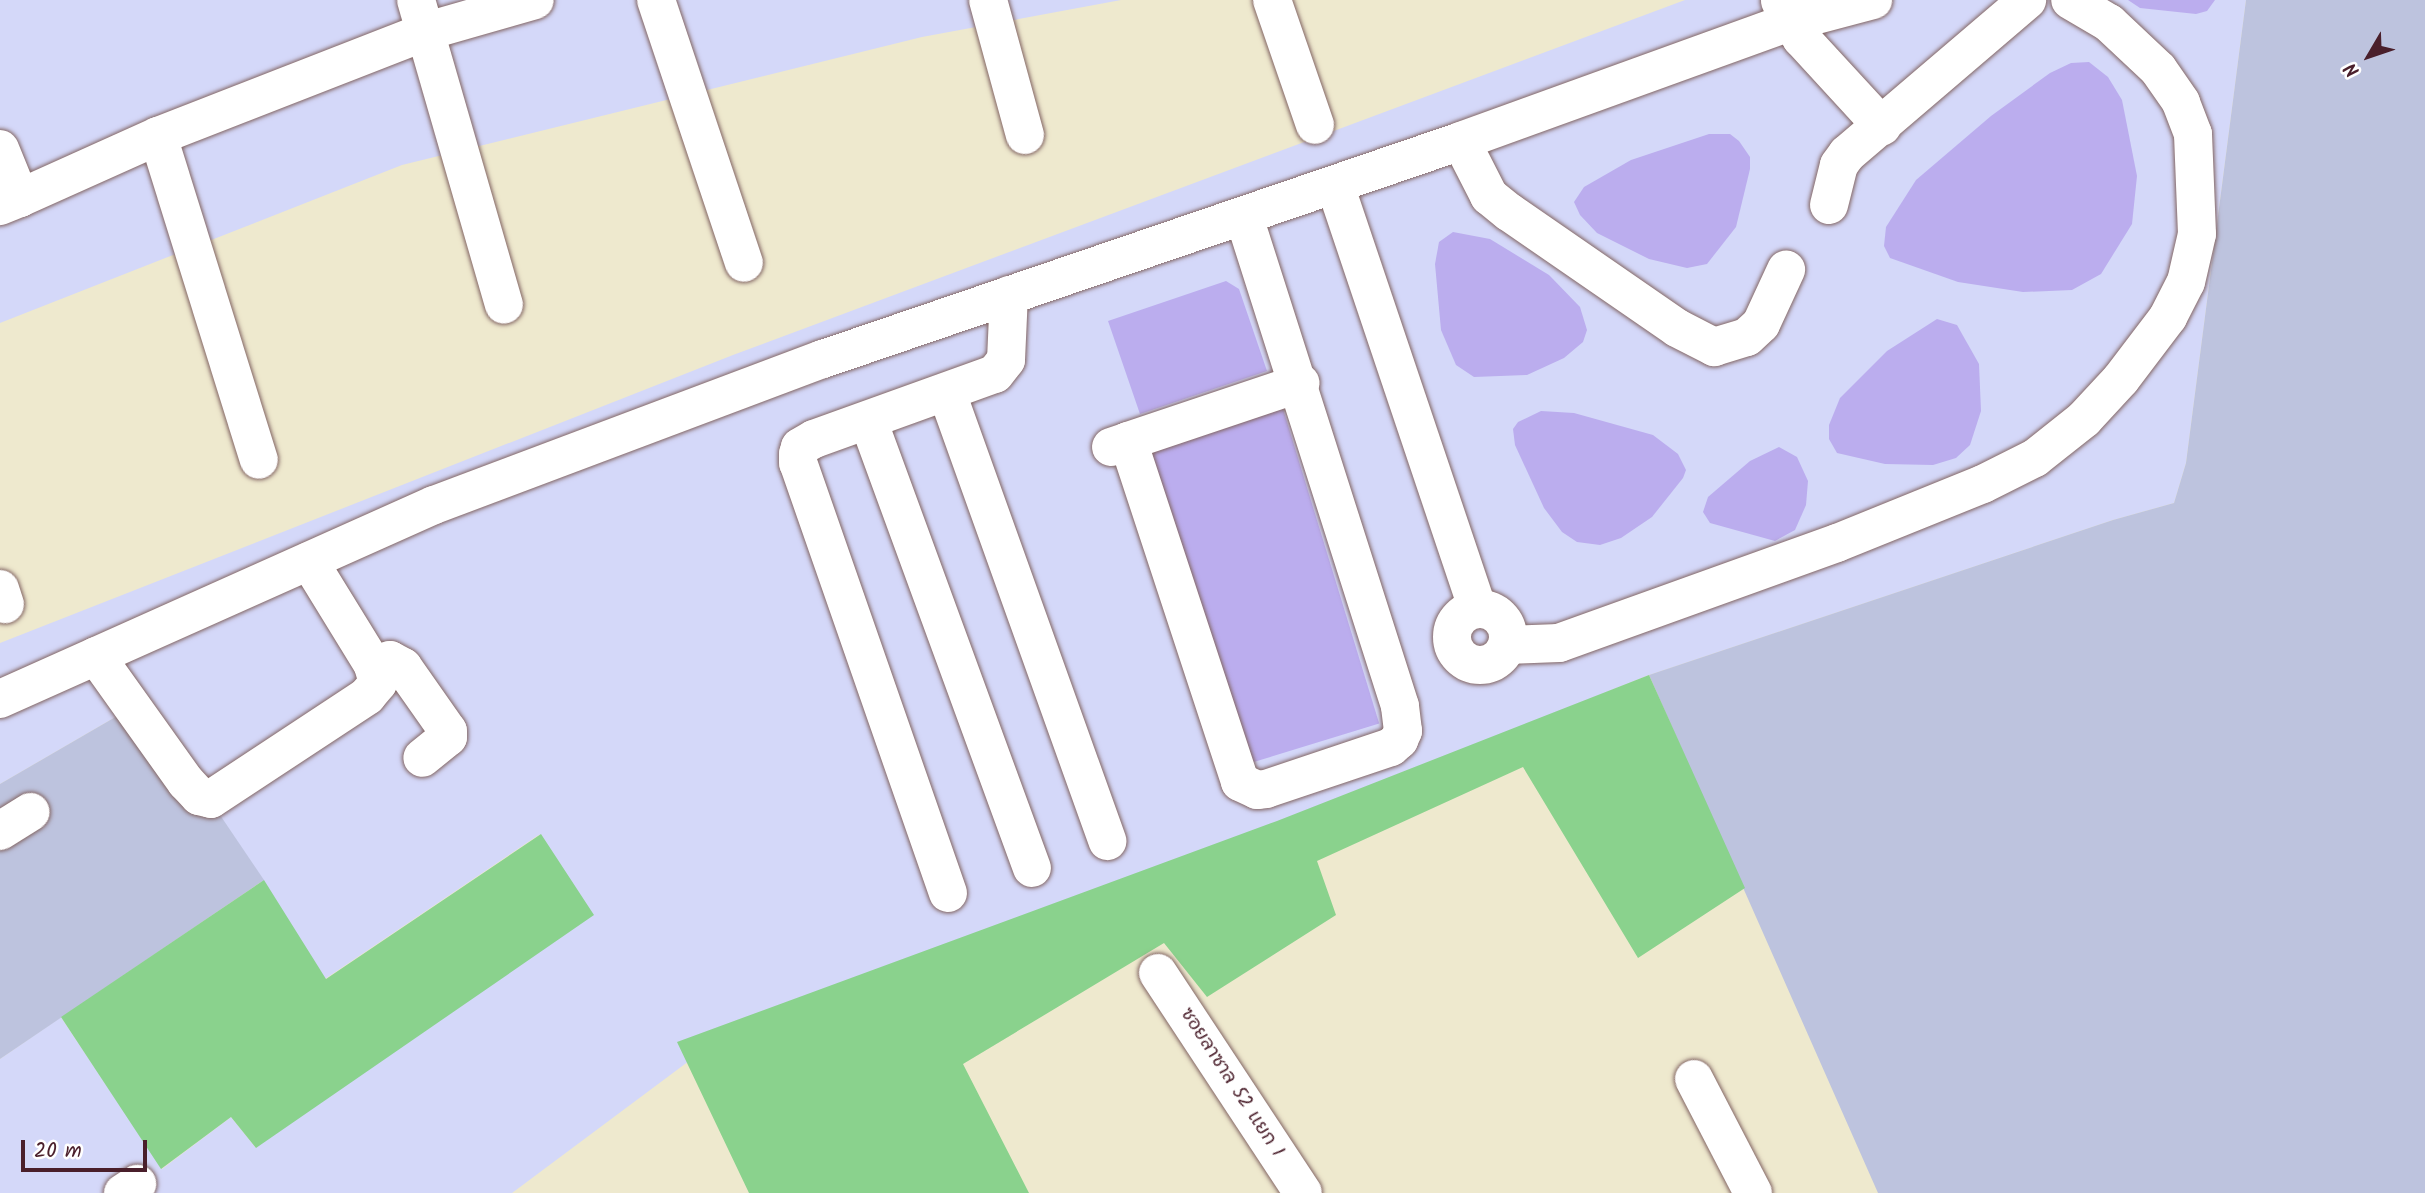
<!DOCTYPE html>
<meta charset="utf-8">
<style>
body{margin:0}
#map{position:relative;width:2425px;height:1193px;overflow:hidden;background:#eee9ce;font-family:Kalam,"Playpen Sans Thai",sans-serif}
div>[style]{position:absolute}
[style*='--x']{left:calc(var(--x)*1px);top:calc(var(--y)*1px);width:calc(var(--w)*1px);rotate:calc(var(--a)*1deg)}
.built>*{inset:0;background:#d4d8f9}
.industrial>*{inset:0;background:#bdc3de}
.green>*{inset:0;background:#8ad28d}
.building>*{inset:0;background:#bbadee;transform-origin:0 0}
.roads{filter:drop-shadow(0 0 2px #836664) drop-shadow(0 0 2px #836664)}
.minor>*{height:38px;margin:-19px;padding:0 19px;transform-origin:19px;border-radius:19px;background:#fff}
.minor>.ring{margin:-19px;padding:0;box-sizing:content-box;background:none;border:38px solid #fff;border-radius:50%}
span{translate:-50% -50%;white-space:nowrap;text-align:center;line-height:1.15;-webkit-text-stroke:5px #fff;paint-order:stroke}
.street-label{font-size:19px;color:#4a1f2b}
.north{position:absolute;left:2334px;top:21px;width:70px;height:70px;-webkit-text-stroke:5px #fff;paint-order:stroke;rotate:231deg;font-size:19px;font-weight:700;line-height:28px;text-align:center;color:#4a1f2b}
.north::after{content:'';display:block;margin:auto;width:24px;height:32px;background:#4a1f2b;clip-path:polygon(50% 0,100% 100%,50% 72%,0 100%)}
.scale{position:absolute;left:21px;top:1140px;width:126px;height:32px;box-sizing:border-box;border:4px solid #4a1f2b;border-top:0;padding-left:9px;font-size:21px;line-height:24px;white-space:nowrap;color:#4a1f2b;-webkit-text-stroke:5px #fff;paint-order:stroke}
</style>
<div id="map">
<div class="built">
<i style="clip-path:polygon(0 0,1121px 0,922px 37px,402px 165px,0 323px)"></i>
<i style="clip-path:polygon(1685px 0,2246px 0,2186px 463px,2174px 503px,2113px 520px,1649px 675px,689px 1061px,512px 1193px,0 1193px,0 1059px,61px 1017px,162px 1169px,231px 1117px,256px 1148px,540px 834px,325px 979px,143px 701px,0 784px,0 643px,733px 355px)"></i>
</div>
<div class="industrial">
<i style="clip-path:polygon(2246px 0,2425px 0,2425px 1193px,1878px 1193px,1649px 675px,2113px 520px,2174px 503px,2186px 463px)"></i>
<i style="clip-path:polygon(143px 701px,264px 880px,0 1059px,0 784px)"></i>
</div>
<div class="green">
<i style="clip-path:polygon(1649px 675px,1745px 888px,1638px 958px,1523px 767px,1317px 861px,1336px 915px,1207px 997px,1164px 943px,963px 1064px,1029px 1193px,749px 1193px,677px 1042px,1277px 821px)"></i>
<i style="clip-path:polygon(541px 834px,594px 915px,256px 1148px,231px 1117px,161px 1169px,61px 1017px,264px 880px,326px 979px)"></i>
</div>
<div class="building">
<i style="clip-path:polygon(2128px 0,2215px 0,2207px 11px,2196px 14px,2140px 8px)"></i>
<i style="clip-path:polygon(2089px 62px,2108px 77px,2122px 100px,2137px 176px,2132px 224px,2101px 274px,2072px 290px,2023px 292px,1958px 282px,1890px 258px,1884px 246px,1886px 227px,1916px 180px,1991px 116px,2050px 73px,2071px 63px)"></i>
<i style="clip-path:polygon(1709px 134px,1730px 134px,1739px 141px,1750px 157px,1750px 169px,1736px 227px,1707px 264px,1687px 268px,1649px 259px,1597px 233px,1580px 215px,1574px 202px,1584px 187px,1631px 160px)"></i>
<i style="clip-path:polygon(1453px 232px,1490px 239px,1549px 275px,1580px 307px,1587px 330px,1583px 342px,1564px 358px,1527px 375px,1474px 377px,1456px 365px,1441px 330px,1435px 264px,1439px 242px)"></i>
<i style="clip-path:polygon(1226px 281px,1239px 289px,1267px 371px,1140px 414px,1108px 321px)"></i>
<i style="clip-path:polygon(1937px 319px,1957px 325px,1979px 364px,1981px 411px,1970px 445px,1956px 458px,1933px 465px,1885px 464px,1837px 453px,1829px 439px,1829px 425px,1840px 398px,1887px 351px)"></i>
<i style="left:1283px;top:409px;width:329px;height:139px;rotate:73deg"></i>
<i style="clip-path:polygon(1541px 411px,1574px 413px,1653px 435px,1678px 454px,1686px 470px,1683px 478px,1652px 517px,1621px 538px,1600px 545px,1577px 542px,1562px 532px,1544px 508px,1515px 445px,1513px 429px,1518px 422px)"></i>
<i style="clip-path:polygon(1779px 447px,1797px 457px,1808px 481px,1806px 505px,1795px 530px,1775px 541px,1710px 523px,1703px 512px,1708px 497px,1750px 461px)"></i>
</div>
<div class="roads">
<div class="minor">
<i style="--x:416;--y:0;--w:317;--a:73.9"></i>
<i style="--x:656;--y:0;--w:277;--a:71.5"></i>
<i style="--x:988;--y:0;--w:140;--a:74.7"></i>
<i style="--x:1272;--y:0;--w:132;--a:71"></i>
<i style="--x:1780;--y:1;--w:43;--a:60.4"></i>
<i style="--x:1801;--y:38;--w:120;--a:47.4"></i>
<i style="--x:158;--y:136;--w:289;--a:-21.3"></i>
<i style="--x:427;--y:31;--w:112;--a:-16"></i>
<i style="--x:1461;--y:141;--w:62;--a:63"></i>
<i style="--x:1489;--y:196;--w:26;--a:39"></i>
<i style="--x:1509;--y:212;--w:204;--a:34.6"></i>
<i style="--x:1677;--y:328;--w:42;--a:27.2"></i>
<i style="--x:1714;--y:347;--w:34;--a:-17"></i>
<i style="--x:1747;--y:337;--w:19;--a:-43"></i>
<i style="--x:1761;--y:324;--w:60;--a:-65.2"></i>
<i style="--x:0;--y:149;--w:53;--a:67.8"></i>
<i style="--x:20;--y:198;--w:22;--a:158"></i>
<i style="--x:1335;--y:185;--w:447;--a:71.4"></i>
<i style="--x:20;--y:198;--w:151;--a:-24.2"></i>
<i style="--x:158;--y:136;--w:339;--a:72.7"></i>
<i style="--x:1829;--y:205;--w:41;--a:-76"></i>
<i style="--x:1839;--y:165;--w:14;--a:-54"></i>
<i style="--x:1847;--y:154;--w:237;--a:-40.5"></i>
<i style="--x:947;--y:393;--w:476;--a:70.3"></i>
<i style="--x:868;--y:420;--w:477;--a:69.9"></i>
<i style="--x:1128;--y:441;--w:182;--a:-18.6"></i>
<i style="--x:1111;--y:447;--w:18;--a:-19"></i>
<i style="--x:1128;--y:441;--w:359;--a:71.8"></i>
<i style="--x:1240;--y:782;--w:19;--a:25"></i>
<i style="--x:1257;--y:790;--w:9;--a:-6"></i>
<i style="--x:1266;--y:789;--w:132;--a:-18.6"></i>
<i style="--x:1391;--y:747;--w:11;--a:-41"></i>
<i style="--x:1399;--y:740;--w:10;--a:-66"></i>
<i style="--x:1403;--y:731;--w:25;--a:-97"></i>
<i style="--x:1400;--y:706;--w:513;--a:-107.69"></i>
<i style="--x:0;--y:589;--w:16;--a:72"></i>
<i class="ring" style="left:1452px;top:609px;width:18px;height:18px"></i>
<i style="--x:1507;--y:645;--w:52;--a:-2.2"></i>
<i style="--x:1559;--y:643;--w:295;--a:-19.8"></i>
<i style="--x:1837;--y:543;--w:157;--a:-22"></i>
<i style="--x:1983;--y:484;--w:58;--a:-26.6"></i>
<i style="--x:2035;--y:458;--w:63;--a:-38.5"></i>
<i style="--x:2084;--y:419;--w:54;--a:-47.2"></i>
<i style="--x:2121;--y:379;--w:78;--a:-52.8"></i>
<i style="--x:2168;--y:317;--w:39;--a:-63"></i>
<i style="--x:2186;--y:282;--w:49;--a:-77.1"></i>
<i style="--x:2197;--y:234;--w:100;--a:-92.3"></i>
<i style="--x:2193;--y:134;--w:34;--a:-111"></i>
<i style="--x:2181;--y:102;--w:40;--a:-124.9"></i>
<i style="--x:2158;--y:69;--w:67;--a:-136.8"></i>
<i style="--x:2109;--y:23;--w:45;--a:-149.5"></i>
<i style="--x:96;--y:656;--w:155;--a:54.5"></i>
<i style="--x:186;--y:782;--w:19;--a:47"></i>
<i style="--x:199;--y:796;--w:12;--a:14"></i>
<i style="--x:211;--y:799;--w:187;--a:-33.4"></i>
<i style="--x:367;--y:696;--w:17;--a:-50"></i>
<i style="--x:378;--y:683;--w:19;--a:-106"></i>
<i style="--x:373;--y:665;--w:122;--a:-121.6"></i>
<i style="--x:373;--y:665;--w:18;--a:-16"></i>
<i style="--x:390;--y:660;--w:15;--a:28"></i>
<i style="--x:403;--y:667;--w:78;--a:54.9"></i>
<i style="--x:448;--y:731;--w:6;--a:90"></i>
<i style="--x:448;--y:737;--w:33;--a:141"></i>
<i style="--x:0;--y:699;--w:475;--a:-24.1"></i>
<i style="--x:434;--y:505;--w:415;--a:-20.6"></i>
<i style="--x:823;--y:359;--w:674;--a:-18.86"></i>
<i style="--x:1461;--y:141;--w:350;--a:-19.9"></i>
<i style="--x:1790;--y:22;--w:86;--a:-14.8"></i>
<i style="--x:0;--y:831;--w:36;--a:-32"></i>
<i style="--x:948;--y:893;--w:455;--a:-109.2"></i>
<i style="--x:798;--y:463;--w:9;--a:-90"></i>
<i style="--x:798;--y:454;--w:7;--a:-74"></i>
<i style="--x:800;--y:447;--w:16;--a:-30"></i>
<i style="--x:814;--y:439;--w:192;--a:-19.8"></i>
<i style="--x:995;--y:374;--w:18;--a:-52"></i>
<i style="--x:1006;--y:360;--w:65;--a:-87.4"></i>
<i style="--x:1158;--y:973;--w:263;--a:56.6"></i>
<i style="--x:1694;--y:1079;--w:128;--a:62.6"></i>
<i style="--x:123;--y:1193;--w:17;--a:-33"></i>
</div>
</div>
<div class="street-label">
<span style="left:1231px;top:1083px;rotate:57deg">ซอยลาซาล 52 แยก 1</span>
</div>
<div class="north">N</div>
<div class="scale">20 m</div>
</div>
